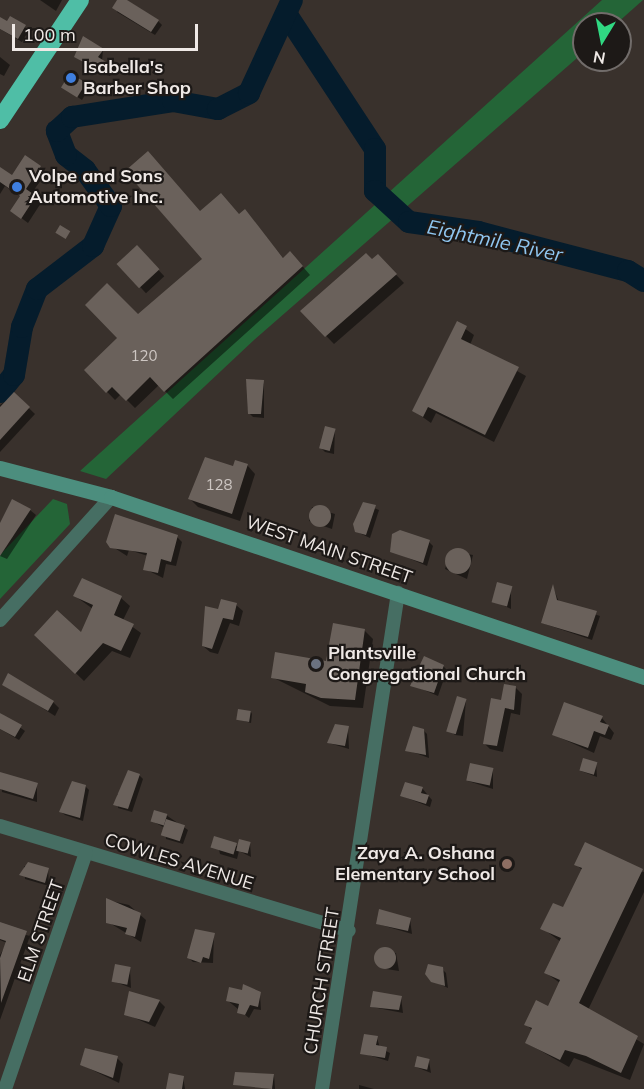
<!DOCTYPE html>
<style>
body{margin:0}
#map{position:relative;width:644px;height:1089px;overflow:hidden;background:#39312c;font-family:Mulish,sans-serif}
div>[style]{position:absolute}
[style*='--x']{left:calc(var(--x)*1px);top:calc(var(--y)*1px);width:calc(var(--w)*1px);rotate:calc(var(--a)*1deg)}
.green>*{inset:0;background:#246537}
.shadow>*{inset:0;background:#0007;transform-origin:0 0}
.river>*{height:22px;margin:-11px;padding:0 11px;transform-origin:11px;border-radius:11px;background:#051c2c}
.building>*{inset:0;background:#6a615b;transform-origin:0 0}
.round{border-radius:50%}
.street>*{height:14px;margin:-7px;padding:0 7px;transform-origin:7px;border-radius:7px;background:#466e63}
.secondary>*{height:15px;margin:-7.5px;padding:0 7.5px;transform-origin:7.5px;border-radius:7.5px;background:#4c8e7e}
.highway>*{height:18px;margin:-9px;padding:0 9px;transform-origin:9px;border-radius:9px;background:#4fbea6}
.dots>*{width:16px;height:16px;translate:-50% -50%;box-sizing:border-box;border:3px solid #1d1917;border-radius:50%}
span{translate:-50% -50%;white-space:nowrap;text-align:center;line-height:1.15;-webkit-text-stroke:4.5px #1d1917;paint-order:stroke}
.number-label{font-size:15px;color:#cec7c3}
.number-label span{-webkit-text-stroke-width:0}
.poi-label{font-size:18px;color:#efe9e6;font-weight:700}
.left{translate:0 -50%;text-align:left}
.right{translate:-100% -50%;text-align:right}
.street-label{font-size:18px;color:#efe9e6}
.water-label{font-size:20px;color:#8fc6f0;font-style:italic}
.north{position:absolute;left:572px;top:12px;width:60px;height:60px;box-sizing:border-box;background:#1d1917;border:2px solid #716c6a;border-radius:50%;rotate:190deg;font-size:16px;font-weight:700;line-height:24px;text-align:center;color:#efe9e6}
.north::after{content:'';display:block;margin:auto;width:21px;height:27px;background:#30d882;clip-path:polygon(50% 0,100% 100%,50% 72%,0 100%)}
.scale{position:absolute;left:12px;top:24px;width:186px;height:27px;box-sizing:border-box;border:3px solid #efe9e6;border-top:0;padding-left:8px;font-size:18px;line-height:21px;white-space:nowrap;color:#efe9e6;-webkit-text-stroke:4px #1d1917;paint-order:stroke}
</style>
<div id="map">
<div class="green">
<i style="clip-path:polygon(602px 0,643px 0,616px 24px,584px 24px,584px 52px,254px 340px,106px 479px,80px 471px)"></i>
<i style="clip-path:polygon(53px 499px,67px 504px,70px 524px,0 599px,0 555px)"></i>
</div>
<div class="shadow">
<i style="clip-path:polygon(40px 0,62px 0,56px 11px)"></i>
<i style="clip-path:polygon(119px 0,158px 21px,162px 25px,155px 35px,117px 12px)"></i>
<i style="clip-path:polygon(11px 18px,29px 30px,22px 42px,0 29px,0 19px,8px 23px)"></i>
<i style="clip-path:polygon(103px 50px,102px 61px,114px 70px,110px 76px,76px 57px)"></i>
<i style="clip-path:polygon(0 57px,10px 65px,4px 76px,0 74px)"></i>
<i style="clip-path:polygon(70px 75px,89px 88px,82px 100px,67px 90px)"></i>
<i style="clip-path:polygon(25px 157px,46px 173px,31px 194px,41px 203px,28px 223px,12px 211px,21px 197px,5px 186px,0 194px,0 169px,13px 177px)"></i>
<i style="clip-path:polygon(245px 211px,284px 259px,298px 261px,310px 275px,173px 399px,159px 385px,135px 408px,121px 394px,115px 400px,86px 370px,204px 259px,201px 212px,239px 216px)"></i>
<i style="left:137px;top:247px;width:40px;height:25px;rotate:47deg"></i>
<i style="clip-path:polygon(378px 256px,404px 283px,334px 344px,302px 311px)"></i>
<i style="clip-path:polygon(457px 323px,474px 335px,470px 345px,526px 376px,494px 442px,436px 413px,431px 423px,414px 411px)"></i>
<i style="clip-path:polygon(264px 382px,264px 418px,253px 417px,249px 413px)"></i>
<i style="clip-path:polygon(14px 394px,35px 414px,0 452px,0 405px)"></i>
<i style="clip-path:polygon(335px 430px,334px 454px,325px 452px,321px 448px)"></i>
<i style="clip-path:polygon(247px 465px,255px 474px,240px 521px,198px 507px,190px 499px,234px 468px)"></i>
<i style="clip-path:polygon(364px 504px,379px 510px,370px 538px,357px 532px)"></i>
<i style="clip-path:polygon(312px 507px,335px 514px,332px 529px,309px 521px)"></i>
<i style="clip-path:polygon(30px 510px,36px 515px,7px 559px,0 556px,0 527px)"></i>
<i style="clip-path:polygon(177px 537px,182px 542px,176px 566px,166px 564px,163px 578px,145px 569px,148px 556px,129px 550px,127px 556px,113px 547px)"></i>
<i style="clip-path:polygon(429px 542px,433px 546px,427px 566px,392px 551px)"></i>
<i style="clip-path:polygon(451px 551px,473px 555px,467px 579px,445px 569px)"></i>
<i style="clip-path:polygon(82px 580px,121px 598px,130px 606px,123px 620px,141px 633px,130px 658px,112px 651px,84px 681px,36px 635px,81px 635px,93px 609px,75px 596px)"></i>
<i style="clip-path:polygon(511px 587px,511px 609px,494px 601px)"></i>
<i style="clip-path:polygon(553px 587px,559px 602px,600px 616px,592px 640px,542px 623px)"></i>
<i style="clip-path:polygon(236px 605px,243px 611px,239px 626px,230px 623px,218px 654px,210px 652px,203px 646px,219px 611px)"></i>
<i style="clip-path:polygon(364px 630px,373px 639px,363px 708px,330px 706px,272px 677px,327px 663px)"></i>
<i style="clip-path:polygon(443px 666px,447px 670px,438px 696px,412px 685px)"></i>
<i style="clip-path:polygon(4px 684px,53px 702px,59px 708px,55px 716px)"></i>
<i style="clip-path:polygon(516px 688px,522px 694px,520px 715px,511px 713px,503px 752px,490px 749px,484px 743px,502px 702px)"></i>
<i style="clip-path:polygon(466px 700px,463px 736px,455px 735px,452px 732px)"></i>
<i style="clip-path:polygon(0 713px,25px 731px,19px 740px,0 729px)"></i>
<i style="clip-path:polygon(252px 714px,251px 723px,237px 719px,251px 712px)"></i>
<i style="clip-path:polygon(602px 718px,614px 733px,611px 740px,600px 736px,594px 753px,554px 735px)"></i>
<i style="clip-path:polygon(348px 728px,349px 749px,329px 743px)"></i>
<i style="clip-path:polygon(423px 730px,427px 734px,429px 758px,407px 750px)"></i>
<i style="clip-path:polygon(596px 763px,597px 777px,581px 771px)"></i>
<i style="clip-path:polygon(493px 769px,493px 789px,468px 781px)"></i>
<i style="clip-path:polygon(0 774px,37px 784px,37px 802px,2px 792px)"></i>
<i style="clip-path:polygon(139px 775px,143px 779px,132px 812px,118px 808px,117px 794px,123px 795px)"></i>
<i style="clip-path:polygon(85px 786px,89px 790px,83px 821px,65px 815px,61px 812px)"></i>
<i style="clip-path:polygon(422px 788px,432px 800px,430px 807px,402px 796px)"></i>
<i style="clip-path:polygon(166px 815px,188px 830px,183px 844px,166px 839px,165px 828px,152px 821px)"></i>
<i style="clip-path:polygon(216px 838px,239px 847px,250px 843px,251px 857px,239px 851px,237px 859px,220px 854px)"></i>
<i style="clip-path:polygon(576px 864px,644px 872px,644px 892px,588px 1010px,644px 1044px,630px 1080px,574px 1058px,569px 1067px,527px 1043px,533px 1031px,526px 1024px,548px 1008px,560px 983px,546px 973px,561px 942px,542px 928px,564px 909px,582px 870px)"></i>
<i style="clip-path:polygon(24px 866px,48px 869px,49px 886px,25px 879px)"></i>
<i style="clip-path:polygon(107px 900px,129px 905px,146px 920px,141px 942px,108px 922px)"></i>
<i style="clip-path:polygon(410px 919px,412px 934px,378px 924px)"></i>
<i style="clip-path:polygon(0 928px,30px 936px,0 1020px,0 955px,7px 943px,0 940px)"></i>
<i style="clip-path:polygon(214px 934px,213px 963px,193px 962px,189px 958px)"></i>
<i style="clip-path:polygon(377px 950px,396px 953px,399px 971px,380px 968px)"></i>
<i style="clip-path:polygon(130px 969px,131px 988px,113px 981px)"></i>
<i style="clip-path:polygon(442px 969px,446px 973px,448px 988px,433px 981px)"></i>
<i style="clip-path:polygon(260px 994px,261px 1010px,254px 1009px,249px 1018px,227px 1000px)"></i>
<i style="clip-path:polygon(401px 997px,403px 1013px,372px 1007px)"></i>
<i style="clip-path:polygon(159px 1001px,165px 1007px,155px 1027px,126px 1014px)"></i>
<i style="clip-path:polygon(377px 1038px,380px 1048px,390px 1053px,388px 1061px,362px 1053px)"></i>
<i style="clip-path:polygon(117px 1058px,123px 1064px,119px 1083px,82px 1065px)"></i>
<i style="clip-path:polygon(429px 1061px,431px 1073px,416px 1067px)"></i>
<i style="clip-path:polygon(274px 1075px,275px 1089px,235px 1085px)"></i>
<i style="clip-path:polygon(183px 1077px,185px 1089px,167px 1089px)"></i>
<i style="clip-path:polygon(359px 1085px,374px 1089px,359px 1089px)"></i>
</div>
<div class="river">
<i style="--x:287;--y:15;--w:160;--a:56.7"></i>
<i style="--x:375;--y:149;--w:42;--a:90"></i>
<i style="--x:375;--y:191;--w:46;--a:42.4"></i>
<i style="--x:409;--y:222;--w:70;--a:8.2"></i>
<i style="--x:478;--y:232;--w:155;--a:14.6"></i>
<i style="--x:628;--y:271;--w:19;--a:32"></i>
<i style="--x:0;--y:392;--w:22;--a:-51"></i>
<i style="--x:14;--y:375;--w:49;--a:-80.5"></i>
<i style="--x:22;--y:327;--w:41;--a:-68.5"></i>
<i style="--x:37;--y:289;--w:71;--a:-37.5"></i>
<i style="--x:93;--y:246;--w:44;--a:-65.8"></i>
<i style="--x:111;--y:206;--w:44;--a:-125.8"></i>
<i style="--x:85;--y:170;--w:24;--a:-142"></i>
<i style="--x:66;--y:155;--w:26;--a:-111"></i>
<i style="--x:57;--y:131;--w:21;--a:-43"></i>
<i style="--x:72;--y:117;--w:102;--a:-9"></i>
<i style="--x:173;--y:101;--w:46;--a:10.1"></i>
<i style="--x:218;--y:109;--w:35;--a:-27"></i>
<i style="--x:249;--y:93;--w:102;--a:-65.2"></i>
</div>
<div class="building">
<i style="clip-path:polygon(117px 0,127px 0,159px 20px,151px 32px,112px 8px)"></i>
<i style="clip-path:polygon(10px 16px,26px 25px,18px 39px,0 29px,0 17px,7px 21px)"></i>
<i style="clip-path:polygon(83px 36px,104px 49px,98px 57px,111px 65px,106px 74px,74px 57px)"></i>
<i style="left:70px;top:73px;width:19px;height:17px;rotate:32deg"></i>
<i style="clip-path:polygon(148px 151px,200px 211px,221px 193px,239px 214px,245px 209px,283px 258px,290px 251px,303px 266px,164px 392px,150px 377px,126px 401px,112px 387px,106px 393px,84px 370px,117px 338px,85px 305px,107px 283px,138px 314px,202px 259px,125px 171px)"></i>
<i style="clip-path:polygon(25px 155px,41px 166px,26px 189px,36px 196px,21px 219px,10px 211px,20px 196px,0 182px,0 167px,12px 175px)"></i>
<i style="left:60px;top:225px;width:12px;height:9px;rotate:31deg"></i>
<i style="left:137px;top:245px;width:33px;height:28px;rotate:47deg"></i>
<i style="clip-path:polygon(366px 253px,372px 259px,378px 254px,397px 274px,325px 337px,300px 311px)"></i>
<i style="clip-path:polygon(457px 321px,467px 326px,461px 339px,519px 367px,485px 435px,428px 407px,423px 417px,412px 411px)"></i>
<i style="clip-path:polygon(246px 379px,264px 380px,261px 414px,248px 414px)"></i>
<i style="clip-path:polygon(14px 392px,30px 407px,0 440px,0 407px)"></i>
<i style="left:325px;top:426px;width:11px;height:23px;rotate:15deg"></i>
<i style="clip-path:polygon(205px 457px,233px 466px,235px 460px,248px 464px,232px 514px,188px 499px)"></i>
<i style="clip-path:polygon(12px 499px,31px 509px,0 556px,0 523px)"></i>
<i style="clip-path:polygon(363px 502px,376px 505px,366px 535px,355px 532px,353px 524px)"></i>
<i class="round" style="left:309px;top:505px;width:22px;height:22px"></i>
<i style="clip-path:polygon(115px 514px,178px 535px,171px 562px,161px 559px,158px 573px,143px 570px,147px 553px,110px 548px,106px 542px)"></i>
<i style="clip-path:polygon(400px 530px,430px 540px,423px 563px,390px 552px,392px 534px)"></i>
<i class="round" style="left:445px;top:548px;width:26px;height:26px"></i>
<i style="clip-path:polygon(82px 578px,122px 596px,114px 615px,134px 624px,121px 651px,103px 643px,75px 674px,34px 635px,57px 610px,81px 632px,93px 605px,73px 596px)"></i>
<i style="left:497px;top:582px;width:16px;height:21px;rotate:15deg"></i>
<i style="clip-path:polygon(553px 584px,557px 600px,597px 611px,588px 637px,541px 623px)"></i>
<i style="clip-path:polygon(221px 599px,237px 603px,233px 620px,223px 618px,212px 649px,202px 646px,205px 606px,218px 609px)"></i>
<i style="clip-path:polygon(333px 623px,365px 629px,355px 700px,321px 698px,305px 692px,306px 684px,271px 678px,275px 652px,326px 661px)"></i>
<i style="clip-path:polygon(424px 656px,444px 665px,434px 693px,410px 686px)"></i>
<i style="clip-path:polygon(8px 673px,54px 701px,48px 711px,2px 685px)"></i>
<i style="clip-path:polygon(504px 684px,516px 686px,514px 710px,505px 708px,497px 746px,483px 744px,491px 698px,501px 700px)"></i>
<i style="left:457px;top:696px;width:10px;height:37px;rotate:17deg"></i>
<i style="clip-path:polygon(564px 702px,603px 716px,600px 722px,609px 725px,605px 735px,594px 731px,588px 748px,552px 735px)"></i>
<i style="left:238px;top:709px;width:13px;height:11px;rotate:9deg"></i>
<i style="clip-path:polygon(0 713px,22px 725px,15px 737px,0 729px)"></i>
<i style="clip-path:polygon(335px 724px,349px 726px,345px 746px,327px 743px)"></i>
<i style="clip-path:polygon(413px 726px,424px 729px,426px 755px,405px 751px)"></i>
<i style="left:583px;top:758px;width:15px;height:13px;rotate:16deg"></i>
<i style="left:470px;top:763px;width:24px;height:18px;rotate:12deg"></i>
<i style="clip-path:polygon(128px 770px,140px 774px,128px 809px,113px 805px)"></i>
<i style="clip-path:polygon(0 772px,38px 783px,33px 799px,0 789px)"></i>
<i style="clip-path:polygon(72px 781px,86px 785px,80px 818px,59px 812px)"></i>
<i style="clip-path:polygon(405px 782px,423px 787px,421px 793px,429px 795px,426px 804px,400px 796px)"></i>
<i style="left:154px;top:810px;width:14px;height:12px;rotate:17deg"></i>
<i style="left:166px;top:819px;width:20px;height:17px;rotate:18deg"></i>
<i style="left:214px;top:836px;width:24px;height:12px;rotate:17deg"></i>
<i style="left:239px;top:839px;width:12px;height:12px;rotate:14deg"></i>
<i style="clip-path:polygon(585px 842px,643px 869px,579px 1003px,638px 1036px,621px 1073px,586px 1056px,565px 1050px,560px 1060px,525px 1043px,532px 1028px,524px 1025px,536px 1000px,548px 1006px,560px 980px,544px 973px,561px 938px,540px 929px,553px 903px,563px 907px,582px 868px,574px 865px)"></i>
<i style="clip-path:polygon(28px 862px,49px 868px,45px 883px,19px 875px)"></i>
<i style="clip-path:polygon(106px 898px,141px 913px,135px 937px,125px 934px,127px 928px,106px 923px)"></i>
<i style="clip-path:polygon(379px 909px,411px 918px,408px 931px,376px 924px)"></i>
<i style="clip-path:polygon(0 922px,27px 931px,1px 1003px,0 958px,6px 941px,0 939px)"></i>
<i style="clip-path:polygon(195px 929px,215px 933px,209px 959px,203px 957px,201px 963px,187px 958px)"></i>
<i class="round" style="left:374px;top:947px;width:22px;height:22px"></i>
<i style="left:115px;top:964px;width:16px;height:18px;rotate:11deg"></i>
<i style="clip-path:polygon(428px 964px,443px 967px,445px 986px,431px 982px,425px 974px)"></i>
<i style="clip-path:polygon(243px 984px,261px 992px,258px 1007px,250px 1005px,245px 1015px,237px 1013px,239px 1004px,226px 1001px,229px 987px,242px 990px)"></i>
<i style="clip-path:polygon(129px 991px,160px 1000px,149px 1022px,124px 1015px)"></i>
<i style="clip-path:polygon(373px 991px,402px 996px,399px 1010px,370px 1007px)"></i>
<i style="clip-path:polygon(364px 1034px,378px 1036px,376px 1045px,387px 1047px,385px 1058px,360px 1054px)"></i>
<i style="clip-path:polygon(85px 1048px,118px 1056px,113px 1078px,80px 1065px)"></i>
<i style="left:417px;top:1056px;width:13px;height:11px;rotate:13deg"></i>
<i style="clip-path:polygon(235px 1072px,274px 1074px,272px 1089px,233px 1085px)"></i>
<i style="clip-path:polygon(169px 1073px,184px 1076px,182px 1089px,166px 1089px)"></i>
</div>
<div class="street">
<i style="--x:0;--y:620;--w:166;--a:-47.9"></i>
<i style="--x:0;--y:826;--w:364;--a:16.7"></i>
<i style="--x:5;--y:1089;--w:250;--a:-71.1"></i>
<i style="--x:322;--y:1089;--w:502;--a:-81.29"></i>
</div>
<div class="secondary">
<i style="--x:0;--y:468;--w:115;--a:14.6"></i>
<i style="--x:111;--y:497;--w:563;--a:18.66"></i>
</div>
<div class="highway">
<i style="--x:0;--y:120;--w:144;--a:-56.3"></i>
</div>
<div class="dots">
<i style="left:71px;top:78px;background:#3f7fe0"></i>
<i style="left:17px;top:187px;background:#3f7fe0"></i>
<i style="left:316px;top:664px;background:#6b7280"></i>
<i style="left:507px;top:864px;background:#8d6e63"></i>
</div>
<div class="number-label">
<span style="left:144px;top:356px">120</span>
<span style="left:219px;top:485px">128</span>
</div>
<div class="poi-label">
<span class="left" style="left:83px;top:78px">Isabella's<br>Barber Shop</span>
<span class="left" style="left:29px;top:187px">Volpe and Sons<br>Automotive Inc.</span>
<span class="left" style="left:328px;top:664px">Plantsville<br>Congregational Church</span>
<span class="right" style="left:495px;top:864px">Zaya A. Oshana<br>Elementary School</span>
</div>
<div class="street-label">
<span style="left:329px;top:550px;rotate:19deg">WEST MAIN STREET</span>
<span style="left:179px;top:862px;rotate:17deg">COWLES AVENUE</span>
<span style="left:41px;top:931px;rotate:-71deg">ELM STREET</span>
<span style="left:322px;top:981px;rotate:-81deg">CHURCH STREET</span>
</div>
<div class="water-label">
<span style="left:495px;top:240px;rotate:12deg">Eightmile River</span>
</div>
<div class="north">N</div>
<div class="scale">100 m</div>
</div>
